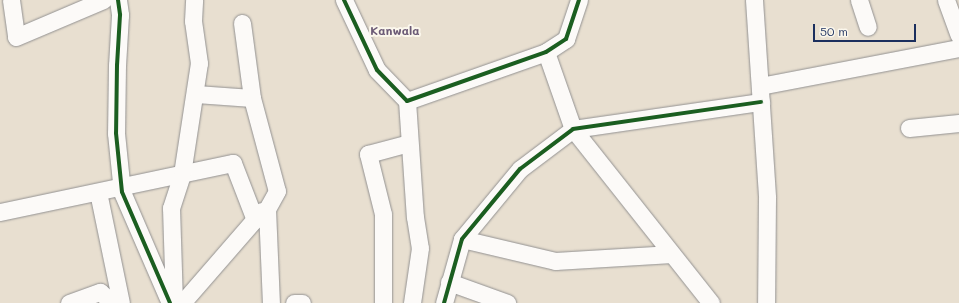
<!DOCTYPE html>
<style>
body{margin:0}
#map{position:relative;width:959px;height:303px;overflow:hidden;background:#e8dfd0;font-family:Mali,sans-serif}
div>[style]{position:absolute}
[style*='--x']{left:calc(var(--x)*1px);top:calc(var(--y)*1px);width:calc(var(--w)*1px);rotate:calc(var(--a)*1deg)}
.roads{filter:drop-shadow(0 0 1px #929191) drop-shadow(0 0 1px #929191)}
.minor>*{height:17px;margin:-8.5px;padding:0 8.5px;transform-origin:8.5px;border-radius:8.5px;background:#fcfaf8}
.cycleway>*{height:4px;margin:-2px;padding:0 2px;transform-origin:2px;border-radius:2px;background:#1b5e20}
span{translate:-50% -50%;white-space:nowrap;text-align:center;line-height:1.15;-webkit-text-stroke:4px #fbf7ec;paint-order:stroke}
.quarter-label{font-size:12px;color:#6a5975;font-weight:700}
.scale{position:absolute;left:813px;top:24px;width:103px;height:18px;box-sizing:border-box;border:2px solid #1b2f5e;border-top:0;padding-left:5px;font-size:12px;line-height:14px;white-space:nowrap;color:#1b2f5e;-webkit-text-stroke:3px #fbf7ec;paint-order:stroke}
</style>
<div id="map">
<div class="roads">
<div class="minor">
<i style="--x:11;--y:0;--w:37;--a:82"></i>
<i style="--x:16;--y:37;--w:95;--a:-23"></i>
<i style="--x:118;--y:0;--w:15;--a:82"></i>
<i style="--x:120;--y:15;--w:50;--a:93.4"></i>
<i style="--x:117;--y:65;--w:68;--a:90.8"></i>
<i style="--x:116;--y:133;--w:59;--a:84.2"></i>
<i style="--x:122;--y:192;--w:121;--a:66.6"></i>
<i style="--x:344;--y:0;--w:77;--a:64.8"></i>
<i style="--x:377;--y:70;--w:43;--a:45.9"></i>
<i style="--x:407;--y:101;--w:147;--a:-19.4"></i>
<i style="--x:546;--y:52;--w:24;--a:-33"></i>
<i style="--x:566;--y:39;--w:41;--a:-71.6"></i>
<i style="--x:754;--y:0;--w:198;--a:86.2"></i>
<i style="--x:767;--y:198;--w:105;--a:90.5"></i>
<i style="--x:859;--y:0;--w:28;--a:72"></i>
<i style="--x:946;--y:0;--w:37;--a:70"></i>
<i style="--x:242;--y:23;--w:76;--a:82.4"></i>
<i style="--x:546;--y:52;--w:82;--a:70.7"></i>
<i style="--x:573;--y:129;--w:222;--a:51.6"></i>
<i style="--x:760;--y:86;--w:203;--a:-10.8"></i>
<i style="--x:196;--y:94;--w:56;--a:4.1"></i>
<i style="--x:252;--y:98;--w:96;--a:75"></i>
<i style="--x:277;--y:191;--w:21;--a:119"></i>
<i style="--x:267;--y:209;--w:94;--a:87.6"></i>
<i style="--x:407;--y:101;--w:116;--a:86.1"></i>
<i style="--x:415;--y:217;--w:31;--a:81"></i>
<i style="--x:420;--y:248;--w:56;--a:98.3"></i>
<i style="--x:909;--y:128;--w:50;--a:-5.7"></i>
<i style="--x:98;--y:192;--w:113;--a:78.3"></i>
<i style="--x:0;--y:212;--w:238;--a:-11.9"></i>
<i style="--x:233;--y:163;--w:61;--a:68.9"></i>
<i style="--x:462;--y:239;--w:96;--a:13.3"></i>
<i style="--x:555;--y:261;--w:117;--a:-3.4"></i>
<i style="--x:449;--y:282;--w:62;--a:19.9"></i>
<i style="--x:69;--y:303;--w:33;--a:-20"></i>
<i style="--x:100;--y:292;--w:17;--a:40"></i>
<i style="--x:174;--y:303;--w:95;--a:-91.8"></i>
<i style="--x:171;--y:208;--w:36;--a:-72"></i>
<i style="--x:182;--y:174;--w:112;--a:-81.3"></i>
<i style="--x:199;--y:63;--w:42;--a:-98.1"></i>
<i style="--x:193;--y:21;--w:21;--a:-87"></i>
<i style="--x:182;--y:303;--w:122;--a:-49"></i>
<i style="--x:294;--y:303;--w:8;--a:0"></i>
<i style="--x:383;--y:303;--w:89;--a:-90"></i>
<i style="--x:383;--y:214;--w:62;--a:-104"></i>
<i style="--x:368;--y:154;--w:42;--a:-15"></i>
<i style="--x:444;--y:303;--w:66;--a:-74.3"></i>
<i style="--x:462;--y:239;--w:91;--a:-50.4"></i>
<i style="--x:520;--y:169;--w:66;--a:-37"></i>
<i style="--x:573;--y:129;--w:190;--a:-8.2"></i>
</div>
</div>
<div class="cycleway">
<i style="--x:118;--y:0;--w:15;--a:82"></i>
<i style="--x:120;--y:15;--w:50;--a:93.4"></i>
<i style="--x:117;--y:65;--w:68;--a:90.8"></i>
<i style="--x:116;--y:133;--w:59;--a:84.2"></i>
<i style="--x:122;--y:192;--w:121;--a:66.6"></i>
<i style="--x:344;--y:0;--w:77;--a:64.8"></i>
<i style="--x:377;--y:70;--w:43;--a:45.9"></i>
<i style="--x:407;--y:101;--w:147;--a:-19.4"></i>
<i style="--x:546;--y:52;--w:24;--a:-33"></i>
<i style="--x:566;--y:39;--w:41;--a:-71.6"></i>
<i style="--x:444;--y:303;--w:66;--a:-74.3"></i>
<i style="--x:462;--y:239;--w:91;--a:-50.4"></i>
<i style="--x:520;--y:169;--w:66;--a:-37"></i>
<i style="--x:573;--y:129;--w:190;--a:-8.2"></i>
</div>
<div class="quarter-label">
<span style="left:395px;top:31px">Kanwala</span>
</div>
<div class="scale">50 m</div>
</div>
